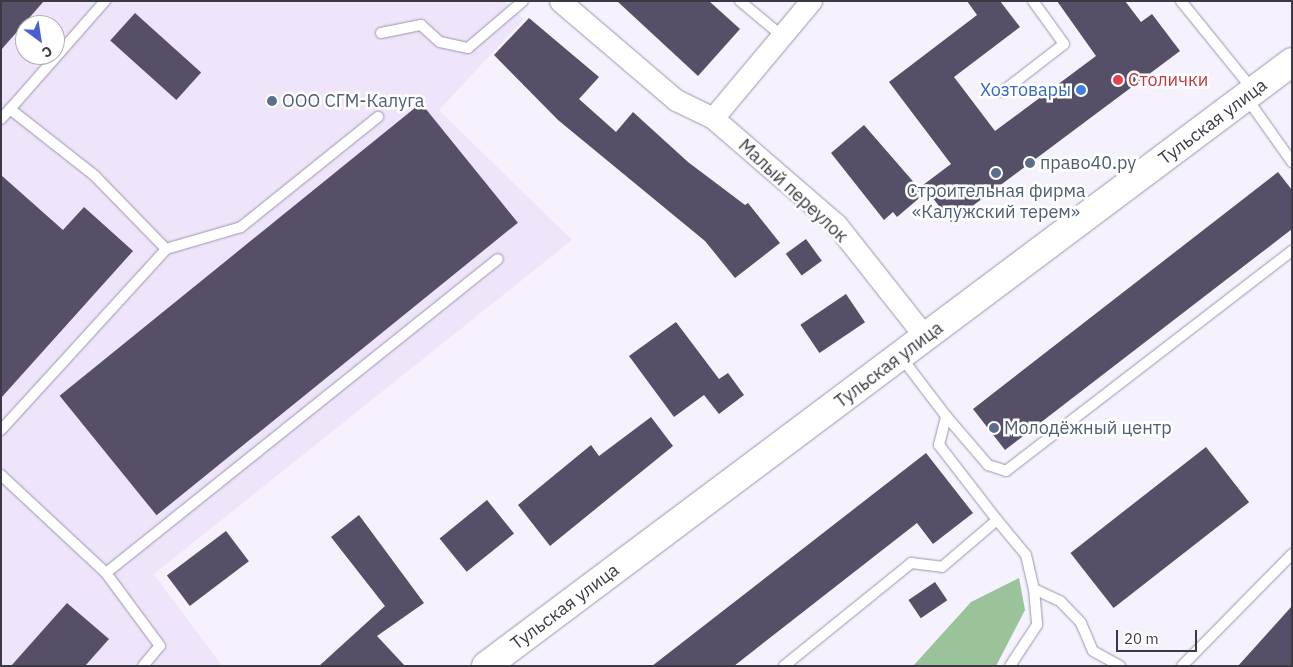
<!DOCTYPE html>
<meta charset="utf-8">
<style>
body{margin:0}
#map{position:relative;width:1293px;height:667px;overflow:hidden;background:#f5f2fd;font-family:"IBM Plex Sans",sans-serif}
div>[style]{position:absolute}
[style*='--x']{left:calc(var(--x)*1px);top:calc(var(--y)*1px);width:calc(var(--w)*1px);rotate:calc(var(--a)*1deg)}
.industrial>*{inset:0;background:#efe5fa}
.forest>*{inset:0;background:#9ac39a}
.building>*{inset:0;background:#554f67;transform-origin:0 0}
.roads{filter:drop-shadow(0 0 1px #9b94ae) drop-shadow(0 0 1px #9b94ae)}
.service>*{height:10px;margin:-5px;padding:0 5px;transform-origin:5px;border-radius:5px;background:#fff}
.minor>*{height:21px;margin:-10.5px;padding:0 10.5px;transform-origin:10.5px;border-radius:10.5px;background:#fff}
.secondary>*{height:28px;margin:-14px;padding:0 14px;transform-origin:14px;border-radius:14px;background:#fff}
.dots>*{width:14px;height:14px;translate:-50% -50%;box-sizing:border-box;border:2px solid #fff;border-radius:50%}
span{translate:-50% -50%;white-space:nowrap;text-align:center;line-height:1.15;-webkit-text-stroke:5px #fff;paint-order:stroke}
.health-label{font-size:18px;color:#be3a42}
.left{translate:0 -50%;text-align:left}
.shop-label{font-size:18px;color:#366cbe}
.right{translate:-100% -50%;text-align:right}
.service-label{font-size:18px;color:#4e5e75}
.street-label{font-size:18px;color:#3c3944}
.frame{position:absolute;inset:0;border:2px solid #3c3944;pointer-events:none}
.north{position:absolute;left:15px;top:15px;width:50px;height:50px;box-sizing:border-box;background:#fff;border:1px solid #b1b0b4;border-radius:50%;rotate:149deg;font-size:14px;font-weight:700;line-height:20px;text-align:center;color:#3c3944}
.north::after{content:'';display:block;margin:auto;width:18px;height:22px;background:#495fd3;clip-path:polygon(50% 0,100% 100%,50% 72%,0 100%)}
.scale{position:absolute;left:1116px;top:630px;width:81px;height:22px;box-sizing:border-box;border:2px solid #3c3944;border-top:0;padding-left:6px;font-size:15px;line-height:18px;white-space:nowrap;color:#3c3944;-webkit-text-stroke:4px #fff;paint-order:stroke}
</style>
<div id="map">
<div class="industrial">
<i style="clip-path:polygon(evenodd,1px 1px,504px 1px,524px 19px,439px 110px,572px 240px,154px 574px,222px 666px,1px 666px,1px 1px,25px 25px,55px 25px,55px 55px,25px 55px,25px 25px)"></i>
</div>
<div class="forest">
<i style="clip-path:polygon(1019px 578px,1025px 610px,996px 666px,913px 666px,971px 602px)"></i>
</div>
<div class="building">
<i style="clip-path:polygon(1px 1px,44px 1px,1px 50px)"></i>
<i style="clip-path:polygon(617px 1px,709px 1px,740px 29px,698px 76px)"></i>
<i style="clip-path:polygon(967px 1px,1000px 1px,1020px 27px,954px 77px,995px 131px,1096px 56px,1057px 1px,1125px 1px,1141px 22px,1152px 14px,1180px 51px,951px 222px,923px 185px,951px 164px,889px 82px,977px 15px)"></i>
<i style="left:135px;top:13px;width:89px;height:37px;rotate:42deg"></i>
<i style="clip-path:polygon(529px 18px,599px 77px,579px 99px,616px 132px,633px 112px,688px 162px,745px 205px,748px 203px,780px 243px,735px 278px,705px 241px,558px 120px,494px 55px)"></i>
<i style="left:421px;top:103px;width:154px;height:465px;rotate:51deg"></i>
<i style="clip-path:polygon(864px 125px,924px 194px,897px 217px,893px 212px,884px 220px,831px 153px)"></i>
<i style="clip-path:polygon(1278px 172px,1292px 190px,1292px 229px,1005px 450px,973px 409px)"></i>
<i style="clip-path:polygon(1px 175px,63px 230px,84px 207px,133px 251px,1px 398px)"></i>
<i style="left:806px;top:239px;width:27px;height:25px;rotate:54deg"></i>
<i style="left:846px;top:294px;width:34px;height:55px;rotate:56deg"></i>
<i style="clip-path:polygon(676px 322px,719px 379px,728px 373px,744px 395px,719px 414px,704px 395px,674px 417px,629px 356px)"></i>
<i style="clip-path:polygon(651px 417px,673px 446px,550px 546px,518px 505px,591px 445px,599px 456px)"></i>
<i style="left:1206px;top:447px;width:70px;height:172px;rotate:52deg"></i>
<i style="clip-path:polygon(926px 453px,973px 513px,933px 544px,917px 523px,734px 666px,652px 666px)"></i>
<i style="left:487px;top:500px;width:43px;height:61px;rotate:51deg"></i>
<i style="clip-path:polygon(359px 515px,424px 603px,377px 636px,405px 666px,319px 666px,385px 606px,331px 537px)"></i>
<i style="left:226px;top:531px;width:38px;height:74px;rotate:53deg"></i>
<i style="left:935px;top:582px;width:22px;height:32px;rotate:56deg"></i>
<i style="clip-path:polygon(67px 603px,109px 639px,85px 666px,11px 666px)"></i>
<i style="clip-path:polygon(1292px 606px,1292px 666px,1238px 666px)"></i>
</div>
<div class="roads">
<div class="service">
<i style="--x:105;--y:1;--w:144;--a:131.3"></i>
<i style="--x:10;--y:109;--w:108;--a:38.2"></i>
<i style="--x:95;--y:176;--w:102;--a:45.8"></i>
<i style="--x:740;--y:1;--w:55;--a:39.8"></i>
<i style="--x:1181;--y:1;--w:114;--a:51"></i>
<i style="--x:381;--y:33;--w:41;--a:-11.3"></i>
<i style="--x:421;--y:25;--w:25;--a:42"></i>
<i style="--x:440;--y:42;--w:29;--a:12"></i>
<i style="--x:468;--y:48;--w:72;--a:-40.5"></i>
<i style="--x:1002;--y:92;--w:78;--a:-37.7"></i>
<i style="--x:1064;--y:44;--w:53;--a:-125.8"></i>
<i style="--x:1246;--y:97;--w:80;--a:54.7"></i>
<i style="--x:1;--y:119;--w:13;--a:-48"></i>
<i style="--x:946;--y:416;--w:65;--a:49.4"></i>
<i style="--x:988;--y:465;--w:19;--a:18"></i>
<i style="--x:1006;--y:471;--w:361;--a:-37.6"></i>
<i style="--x:1;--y:430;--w:245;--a:-47.6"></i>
<i style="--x:166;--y:249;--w:78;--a:-16.3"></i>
<i style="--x:241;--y:227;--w:176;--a:-38.8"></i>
<i style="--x:1;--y:475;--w:144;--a:43"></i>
<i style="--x:997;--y:520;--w:45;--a:50.4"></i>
<i style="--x:1026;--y:555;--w:35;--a:77"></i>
<i style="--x:1034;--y:589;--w:36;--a:85"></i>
<i style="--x:1037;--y:625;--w:49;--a:123.4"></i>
<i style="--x:1034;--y:589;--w:29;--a:25"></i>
<i style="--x:1060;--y:601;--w:30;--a:46"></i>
<i style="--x:1081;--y:623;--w:30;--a:67"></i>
<i style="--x:1093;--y:651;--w:31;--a:29"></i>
<i style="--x:143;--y:666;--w:26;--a:-50"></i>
<i style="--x:160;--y:646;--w:91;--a:-126.5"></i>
<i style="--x:106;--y:573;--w:502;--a:-38.7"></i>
<i style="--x:784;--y:666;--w:164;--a:-39"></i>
<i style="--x:911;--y:563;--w:31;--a:7"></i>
<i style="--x:942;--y:567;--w:72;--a:-40.5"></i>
<i style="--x:997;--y:520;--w:95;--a:-127.7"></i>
<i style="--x:939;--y:445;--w:30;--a:-76"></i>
<i style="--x:946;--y:416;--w:74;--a:-127.3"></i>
<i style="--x:1182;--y:666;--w:157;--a:-45.5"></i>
</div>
<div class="minor">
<i style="--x:560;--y:1;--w:153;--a:40.5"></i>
<i style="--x:676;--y:100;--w:41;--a:25.9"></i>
<i style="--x:713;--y:118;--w:162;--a:40.8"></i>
<i style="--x:836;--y:224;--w:145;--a:51.7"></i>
<i style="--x:713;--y:118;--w:153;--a:-50.1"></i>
</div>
<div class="secondary">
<i style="--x:486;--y:666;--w:1007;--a:-36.85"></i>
</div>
</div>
<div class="dots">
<i style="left:1118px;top:80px;background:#e0444e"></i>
<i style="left:1081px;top:90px;background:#3f7fe0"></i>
<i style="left:272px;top:101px;background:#5c6f8a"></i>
<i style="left:1030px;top:163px;background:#5c6f8a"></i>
<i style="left:996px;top:173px;background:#5c6f8a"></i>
<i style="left:994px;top:428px;background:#5c6f8a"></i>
</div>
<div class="health-label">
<span class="left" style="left:1128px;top:80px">Столички</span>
</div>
<div class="shop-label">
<span class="right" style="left:1071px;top:90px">Хозтовары</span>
</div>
<div class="service-label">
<span class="left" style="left:282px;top:101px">ООО СГМ-Калуга</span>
<span class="left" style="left:1040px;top:163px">право40.ру</span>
<span style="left:996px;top:202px">Строительная фирма<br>«Калужский терем»</span>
<span class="left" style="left:1004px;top:428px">Молодёжный центр</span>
</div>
<div class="street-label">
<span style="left:1213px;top:122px;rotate:-37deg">Тульская улица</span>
<span style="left:793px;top:191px;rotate:43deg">Малый переулок</span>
<span style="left:889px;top:365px;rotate:-37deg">Тульская улица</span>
<span style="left:565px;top:607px;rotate:-37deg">Тульская улица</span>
</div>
<div class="frame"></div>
<div class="north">С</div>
<div class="scale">20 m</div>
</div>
